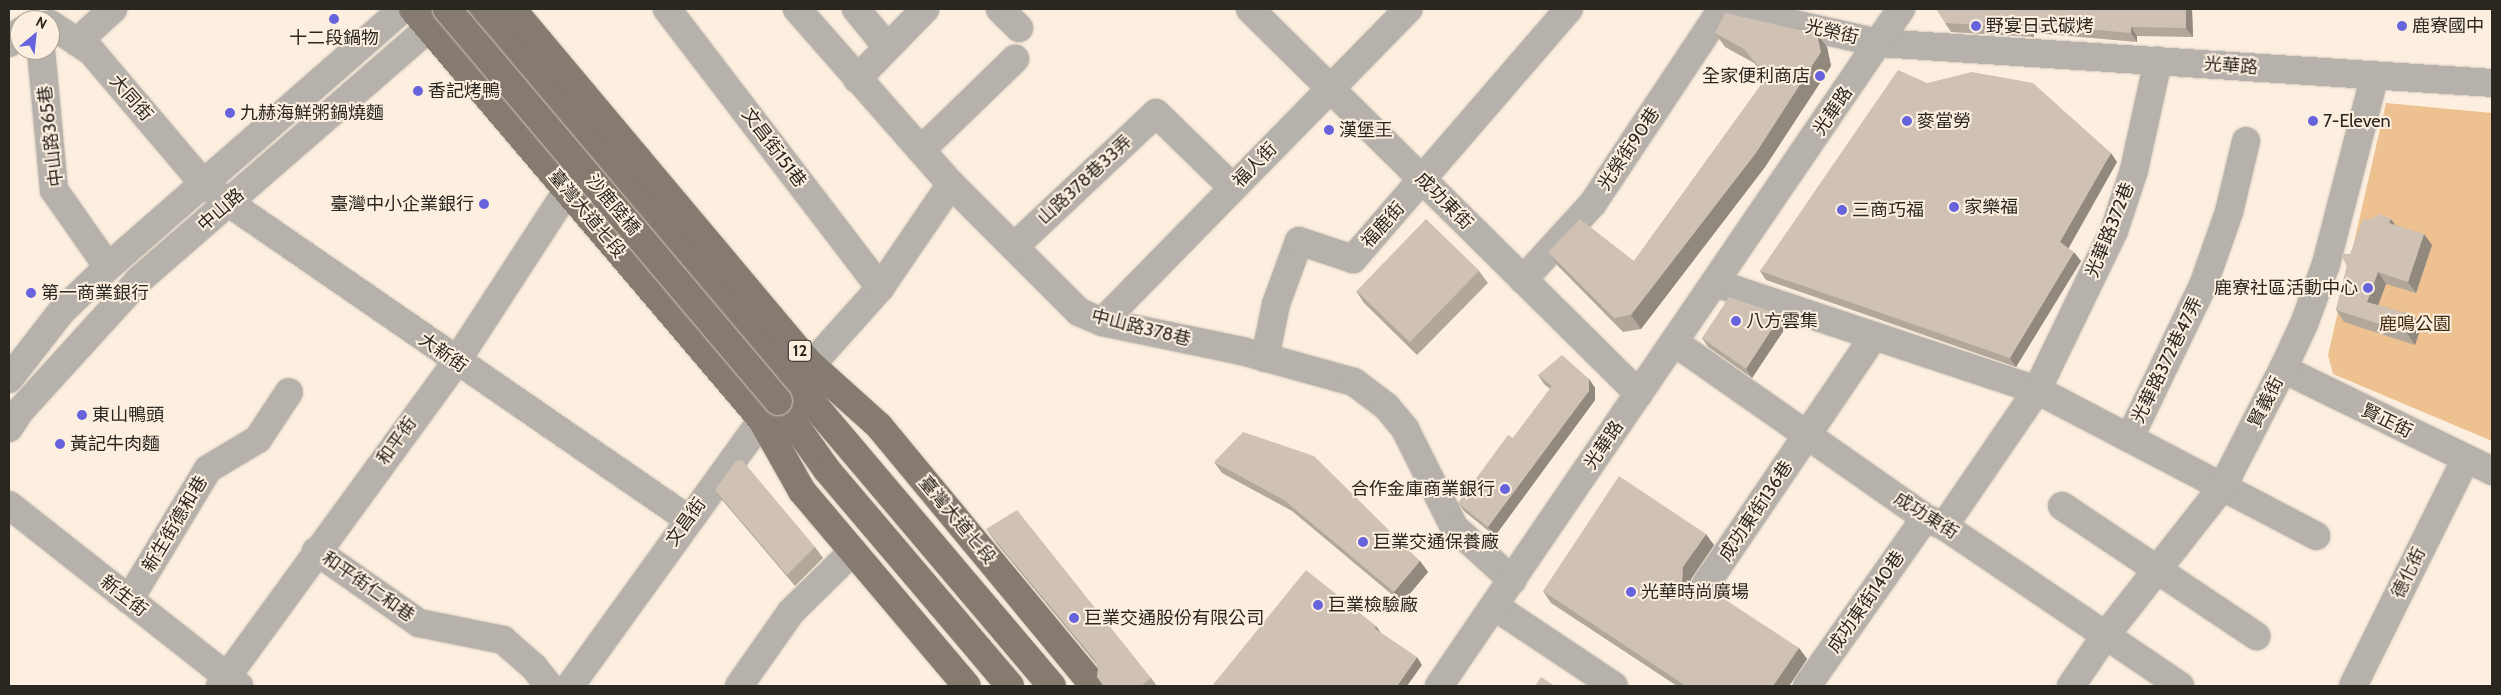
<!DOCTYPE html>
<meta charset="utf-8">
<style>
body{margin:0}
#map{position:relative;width:2501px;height:695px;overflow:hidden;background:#fcefe0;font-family:Cabin,"Noto Sans TC",sans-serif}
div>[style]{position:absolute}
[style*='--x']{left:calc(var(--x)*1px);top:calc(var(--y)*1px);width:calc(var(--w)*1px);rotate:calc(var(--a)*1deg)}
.green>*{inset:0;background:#eec290}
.roads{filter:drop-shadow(0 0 1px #d6cbbd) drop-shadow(0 0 1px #d6cbbd)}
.minor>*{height:28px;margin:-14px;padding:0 14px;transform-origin:14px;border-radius:14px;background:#b6b1ab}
.major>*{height:28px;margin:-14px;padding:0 14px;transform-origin:14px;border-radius:14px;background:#857b70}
.bridges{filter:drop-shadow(0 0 1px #d6cbbd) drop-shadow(0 0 1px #d6cbbd)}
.major-bridge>*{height:28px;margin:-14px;padding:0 14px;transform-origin:14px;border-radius:14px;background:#857b70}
.wall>*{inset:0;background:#b2a79b}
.shaded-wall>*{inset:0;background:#91887e}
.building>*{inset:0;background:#cfc2b4;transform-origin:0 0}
.dots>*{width:14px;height:14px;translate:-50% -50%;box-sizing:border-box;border:2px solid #fcefe0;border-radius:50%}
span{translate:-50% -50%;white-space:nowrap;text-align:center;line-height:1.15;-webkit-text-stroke:4px #fcefe0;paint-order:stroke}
.shield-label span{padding:1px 4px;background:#fcefe0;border:1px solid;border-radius:4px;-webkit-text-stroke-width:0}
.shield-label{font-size:16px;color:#2a2620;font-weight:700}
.poi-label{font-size:18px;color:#2a2620}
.left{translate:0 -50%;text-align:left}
.right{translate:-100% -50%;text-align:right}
.street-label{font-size:18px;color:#2a2620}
.park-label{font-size:18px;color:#40290c}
.frame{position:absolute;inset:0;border:10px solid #2a2620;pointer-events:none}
.north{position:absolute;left:10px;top:10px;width:50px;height:50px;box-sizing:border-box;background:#fcefe0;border:1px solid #a89f93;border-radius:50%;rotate:28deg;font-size:14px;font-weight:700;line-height:20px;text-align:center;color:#2a2620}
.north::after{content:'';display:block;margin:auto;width:18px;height:22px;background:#6663dd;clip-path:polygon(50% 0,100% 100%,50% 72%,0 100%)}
</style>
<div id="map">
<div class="green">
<i style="clip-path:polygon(2386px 103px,2492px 113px,2492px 441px,2333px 374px,2328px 355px)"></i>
</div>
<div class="roads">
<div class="minor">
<i style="--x:667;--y:9;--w:351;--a:52.6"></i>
<i style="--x:797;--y:9;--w:233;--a:48.7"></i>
<i style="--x:951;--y:184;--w:181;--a:45"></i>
<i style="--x:1079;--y:312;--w:25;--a:23"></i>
<i style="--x:1102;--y:322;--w:143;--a:11.7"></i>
<i style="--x:1242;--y:351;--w:116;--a:15.5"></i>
<i style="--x:1354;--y:382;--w:40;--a:37"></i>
<i style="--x:1386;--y:406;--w:30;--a:50"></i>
<i style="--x:1405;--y:429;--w:110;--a:63.4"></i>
<i style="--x:1454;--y:527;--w:79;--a:42.4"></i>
<i style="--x:856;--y:9;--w:49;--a:50.8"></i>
<i style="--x:1000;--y:9;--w:27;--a:45"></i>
<i style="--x:1250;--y:9;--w:547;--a:44.7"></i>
<i style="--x:1727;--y:9;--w:156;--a:12.6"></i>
<i style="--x:1879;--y:43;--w:614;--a:3.73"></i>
<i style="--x:50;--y:24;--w:49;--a:33.4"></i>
<i style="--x:91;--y:51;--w:172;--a:49.7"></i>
<i style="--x:202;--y:182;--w:34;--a:38"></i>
<i style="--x:229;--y:203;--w:557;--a:34.55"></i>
<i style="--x:77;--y:42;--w:49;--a:-42.5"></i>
<i style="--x:9;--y:43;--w:16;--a:-45"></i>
<i style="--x:41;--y:50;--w:141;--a:84.7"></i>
<i style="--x:54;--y:190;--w:94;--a:55"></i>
<i style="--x:857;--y:79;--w:98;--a:-45.8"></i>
<i style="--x:921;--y:150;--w:131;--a:-44.1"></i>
<i style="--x:1014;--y:247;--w:195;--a:-43.3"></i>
<i style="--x:1156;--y:113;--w:107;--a:44.2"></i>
<i style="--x:1523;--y:280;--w:104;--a:-47.7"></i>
<i style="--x:1593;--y:203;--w:233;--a:-56.4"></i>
<i style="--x:1715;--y:283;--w:339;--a:18.4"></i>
<i style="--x:2037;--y:390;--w:315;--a:27.6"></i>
<i style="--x:1102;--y:322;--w:438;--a:-45.6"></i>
<i style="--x:1674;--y:342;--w:307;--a:35"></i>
<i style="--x:1925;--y:518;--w:21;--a:23"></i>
<i style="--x:1944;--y:526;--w:285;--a:34.1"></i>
<i style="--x:1265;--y:358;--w:55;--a:-78.5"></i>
<i style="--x:1276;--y:304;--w:67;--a:-69.9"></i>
<i style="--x:1299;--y:241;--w:57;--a:18.4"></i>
<i style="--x:1353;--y:259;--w:330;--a:-49.2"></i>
<i style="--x:2283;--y:369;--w:233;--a:26"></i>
<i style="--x:9;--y:379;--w:85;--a:-52.2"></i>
<i style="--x:61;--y:312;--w:65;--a:-43.8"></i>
<i style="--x:108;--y:267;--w:392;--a:-41.2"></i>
<i style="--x:9;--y:428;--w:20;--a:-57"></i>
<i style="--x:20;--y:411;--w:177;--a:-47.7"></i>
<i style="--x:139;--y:280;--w:408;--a:-41"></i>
<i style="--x:2130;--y:437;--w:171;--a:-64.3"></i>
<i style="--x:2204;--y:283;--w:75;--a:-70.6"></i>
<i style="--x:2229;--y:212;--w:73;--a:-76.5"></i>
<i style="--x:9;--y:505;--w:293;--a:38.2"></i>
<i style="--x:2062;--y:506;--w:234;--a:33.8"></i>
<i style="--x:1944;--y:526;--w:165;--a:-55.6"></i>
<i style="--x:2037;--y:390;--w:177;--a:-64.2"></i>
<i style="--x:2114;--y:231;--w:64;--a:-71.8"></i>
<i style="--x:2134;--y:170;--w:112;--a:-77.6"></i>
<i style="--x:316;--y:551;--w:126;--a:35"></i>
<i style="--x:419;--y:623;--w:86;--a:11.4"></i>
<i style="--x:503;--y:640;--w:41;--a:41.1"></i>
<i style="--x:534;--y:667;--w:24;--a:52"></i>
<i style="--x:1704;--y:587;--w:303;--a:-55.9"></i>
<i style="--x:129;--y:600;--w:153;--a:-58.9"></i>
<i style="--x:208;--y:469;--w:58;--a:-31"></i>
<i style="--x:258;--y:439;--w:56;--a:-56.6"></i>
<i style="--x:1494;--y:606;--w:144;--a:33.7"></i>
<i style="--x:220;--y:686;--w:401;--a:-53.9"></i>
<i style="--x:456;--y:362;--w:204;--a:-57"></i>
<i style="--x:570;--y:686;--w:328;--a:-54.2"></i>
<i style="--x:762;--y:420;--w:177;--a:-48.2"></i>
<i style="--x:880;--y:288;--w:126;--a:-55.7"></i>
<i style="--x:739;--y:686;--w:90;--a:-54.9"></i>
<i style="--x:791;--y:612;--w:87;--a:-44.5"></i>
<i style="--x:1439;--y:686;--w:820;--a:-55.69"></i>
<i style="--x:1807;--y:686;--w:205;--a:-54.9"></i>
<i style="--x:2071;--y:686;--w:60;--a:-55.8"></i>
<i style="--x:2105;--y:636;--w:191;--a:-51.8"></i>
<i style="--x:2223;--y:486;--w:131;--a:-62.9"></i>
<i style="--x:2283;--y:369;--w:50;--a:-65"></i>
<i style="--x:2304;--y:324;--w:64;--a:-69.9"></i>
<i style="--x:2326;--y:264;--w:195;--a:-75.5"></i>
<i style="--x:2353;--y:686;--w:252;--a:-63.6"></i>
</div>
<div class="major">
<i style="--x:413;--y:9;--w:539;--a:49.66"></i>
<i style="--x:762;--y:420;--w:81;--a:60.6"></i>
<i style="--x:802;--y:491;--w:255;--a:49.8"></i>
<i style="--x:479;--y:9;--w:887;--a:49.76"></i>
<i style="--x:512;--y:9;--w:463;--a:50"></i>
<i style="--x:810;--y:364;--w:93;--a:41.9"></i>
<i style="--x:879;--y:426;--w:337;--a:50.4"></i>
<i style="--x:778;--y:401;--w:85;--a:54.6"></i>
<i style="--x:827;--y:470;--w:283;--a:49.7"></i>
</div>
</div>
<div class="bridges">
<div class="major-bridge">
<i style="--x:447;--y:9;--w:513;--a:49.82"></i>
</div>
</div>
<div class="wall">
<i style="clip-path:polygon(2192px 9px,2193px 37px,2137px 36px,2137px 42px,2034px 33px,2034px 37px,1951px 32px,1945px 23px)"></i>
<i style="clip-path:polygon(1715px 33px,1827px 47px,1831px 66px,1765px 167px,1641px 329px,1623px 332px,1557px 265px,1548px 252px,1634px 261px,1766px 78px,1754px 63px,1725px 47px)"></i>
<i style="clip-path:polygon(1927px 83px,2117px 162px,2068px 248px,2081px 261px,2016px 367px,1766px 280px,1760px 271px)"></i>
<i style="clip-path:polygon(2395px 225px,2424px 234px,2432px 245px,2416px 293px,2386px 284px,2378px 305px,2413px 315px,2421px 327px,2415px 345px,2344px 322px,2336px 310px,2350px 254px)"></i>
<i style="clip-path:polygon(1479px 271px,1488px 283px,1417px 355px,1364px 303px,1356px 291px)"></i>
<i style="clip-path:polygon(1781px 315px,1788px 324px,1752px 378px,1708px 347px,1702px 338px)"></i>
<i style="clip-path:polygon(1538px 375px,1589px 379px,1595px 388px,1595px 400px,1495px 536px,1465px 512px,1458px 503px,1513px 438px,1550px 389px,1544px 384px)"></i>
<i style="clip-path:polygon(1214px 462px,1420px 561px,1428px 572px,1402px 603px,1292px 511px,1222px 473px)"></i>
<i style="clip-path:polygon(715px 490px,815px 547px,823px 558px,795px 586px,723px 501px)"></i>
<i style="clip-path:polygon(986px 529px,1151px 678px,1157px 686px,1103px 686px,1097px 677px,1098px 668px,1097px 665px,997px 544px)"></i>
<i style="clip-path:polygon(1714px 545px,1691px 579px,1690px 588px,1799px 648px,1807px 659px,1789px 686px,1677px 686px,1551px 603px,1543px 591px)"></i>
</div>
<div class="shaded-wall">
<i style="clip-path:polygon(2186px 9px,2192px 9px,2193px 37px,2186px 28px)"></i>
<i style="clip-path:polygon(2027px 24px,2034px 33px,2034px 37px,2027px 28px)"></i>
<i style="clip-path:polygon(2131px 27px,2137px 36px,2137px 42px,2131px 33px)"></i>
<i style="clip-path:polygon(1817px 34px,1827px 47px,1831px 66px,1765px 167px,1641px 329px,1631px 315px)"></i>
<i style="clip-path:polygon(2111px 153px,2117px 162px,2067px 251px,2060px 242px)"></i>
<i style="clip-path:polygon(2391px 219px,2399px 230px,2389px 223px)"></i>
<i style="clip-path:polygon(2424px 234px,2432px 245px,2416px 293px,2408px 282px)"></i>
<i style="clip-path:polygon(2074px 252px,2081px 261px,2016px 367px,2010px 358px)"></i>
<i style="clip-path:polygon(2378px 272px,2386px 284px,2375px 314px,2367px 302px)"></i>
<i style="clip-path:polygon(1781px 315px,1788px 324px,1752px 378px,1746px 369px)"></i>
<i style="clip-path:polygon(2413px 315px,2421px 327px,2415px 345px,2407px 333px)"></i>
<i style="clip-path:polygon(1589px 379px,1595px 388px,1595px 400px,1495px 536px,1488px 527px)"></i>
<i style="clip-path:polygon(1706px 534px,1714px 545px,1691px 579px,1690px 594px,1682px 583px,1683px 567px)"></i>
<i style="clip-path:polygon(1420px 561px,1428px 572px,1402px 603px,1394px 592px)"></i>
<i style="clip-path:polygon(1376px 626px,1381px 633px,1374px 628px)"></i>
<i style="clip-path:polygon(1799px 648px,1807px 659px,1789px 686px,1773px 686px)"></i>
<i style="clip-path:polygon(1417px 657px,1422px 665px,1407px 686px,1397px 686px)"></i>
</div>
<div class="building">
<i style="clip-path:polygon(1936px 9px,2186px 9px,2186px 28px,2131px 27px,2131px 33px,2027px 24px,2027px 28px,1945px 23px)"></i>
<i style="clip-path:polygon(1725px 13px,1817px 34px,1821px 52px,1756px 153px,1631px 315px,1614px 318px,1548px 252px,1580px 219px,1634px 261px,1767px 77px,1744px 49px,1715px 33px)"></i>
<i style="clip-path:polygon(1898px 70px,1927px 83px,1972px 72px,2033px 83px,2111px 153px,2060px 242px,2074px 252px,2010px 358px,1760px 271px)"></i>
<i style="clip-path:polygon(2380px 214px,2391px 219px,2389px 223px,2424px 234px,2408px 282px,2378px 272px,2367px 302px,2413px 315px,2407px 333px,2336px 310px,2347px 267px,2341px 254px,2350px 254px,2363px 219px,2369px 220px)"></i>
<i style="left:1426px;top:219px;width:74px;height:100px;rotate:44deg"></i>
<i style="clip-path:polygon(1729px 297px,1781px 315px,1746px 369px,1702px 338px)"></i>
<i style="clip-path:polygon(1562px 355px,1589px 379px,1589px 391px,1488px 527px,1458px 503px,1508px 435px,1513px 438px,1552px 386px,1538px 375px)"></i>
<i style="clip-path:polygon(1243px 432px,1314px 456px,1420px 561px,1394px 592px,1284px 500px,1214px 462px)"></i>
<i style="clip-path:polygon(742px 460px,815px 547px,787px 575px,715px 490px,736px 461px)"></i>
<i style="clip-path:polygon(1619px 476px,1706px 534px,1683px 567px,1682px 583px,1694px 591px,1706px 587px,1799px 648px,1773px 686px,1686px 686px,1543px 591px)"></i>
<i style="clip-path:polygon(1017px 510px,1151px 678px,1141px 686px,1104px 686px,1097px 677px,1098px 668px,1095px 660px,986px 529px)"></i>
<i style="clip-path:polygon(1306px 570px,1376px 626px,1374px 628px,1417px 657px,1397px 686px,1212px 686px)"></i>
<i style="clip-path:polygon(1541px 677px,1555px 686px,1535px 686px)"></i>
</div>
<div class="dots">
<i style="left:334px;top:19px;background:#6663dd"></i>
<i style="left:1976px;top:26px;background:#6663dd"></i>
<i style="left:2402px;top:26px;background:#6663dd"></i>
<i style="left:1820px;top:76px;background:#6663dd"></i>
<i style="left:418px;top:91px;background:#6663dd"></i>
<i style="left:230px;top:113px;background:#6663dd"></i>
<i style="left:1907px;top:121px;background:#6663dd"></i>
<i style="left:2313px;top:121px;background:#6663dd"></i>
<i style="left:1329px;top:130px;background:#6663dd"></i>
<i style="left:484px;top:204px;background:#6663dd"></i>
<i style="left:1954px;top:207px;background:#6663dd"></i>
<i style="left:1842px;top:210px;background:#6663dd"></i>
<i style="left:2368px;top:288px;background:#6663dd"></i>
<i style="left:31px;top:293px;background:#6663dd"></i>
<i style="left:1736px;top:321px;background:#6663dd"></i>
<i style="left:82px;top:415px;background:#6663dd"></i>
<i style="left:60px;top:444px;background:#6663dd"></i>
<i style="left:1505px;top:489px;background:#6663dd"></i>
<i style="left:1363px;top:542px;background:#6663dd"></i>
<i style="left:1631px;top:592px;background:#6663dd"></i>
<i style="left:1318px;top:605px;background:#6663dd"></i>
<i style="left:1074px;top:618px;background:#6663dd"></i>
</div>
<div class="shield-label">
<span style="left:800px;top:351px">12</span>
</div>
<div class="poi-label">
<span class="left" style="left:1986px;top:26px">野宴日式碳烤</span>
<span class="left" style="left:2412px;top:26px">鹿寮國中</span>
<span style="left:334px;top:38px">十二段鍋物</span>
<span class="right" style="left:1810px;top:76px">全家便利商店</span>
<span class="left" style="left:428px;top:91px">香記烤鴨</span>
<span class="left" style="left:240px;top:113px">九赫海鮮粥鍋燒麵</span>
<span class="left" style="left:1917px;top:121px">麥當勞</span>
<span class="left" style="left:2323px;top:121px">7-Eleven</span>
<span class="left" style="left:1339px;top:130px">漢堡王</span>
<span class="right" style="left:474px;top:204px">臺灣中小企業銀行</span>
<span class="left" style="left:1964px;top:207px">家樂福</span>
<span class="left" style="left:1852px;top:210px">三商巧福</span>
<span class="right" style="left:2358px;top:288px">鹿寮社區活動中心</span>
<span class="left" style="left:41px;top:293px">第一商業銀行</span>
<span class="left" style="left:1746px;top:321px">八方雲集</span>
<span class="left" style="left:92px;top:415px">東山鴨頭</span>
<span class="left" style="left:70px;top:444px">黃記牛肉麵</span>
<span class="right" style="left:1495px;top:489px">合作金庫商業銀行</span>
<span class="left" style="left:1373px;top:542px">巨業交通保養廠</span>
<span class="left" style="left:1641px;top:592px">光華時尚廣場</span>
<span class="left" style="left:1328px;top:605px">巨業檢驗廠</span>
<span class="left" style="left:1084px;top:618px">巨業交通股份有限公司</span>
</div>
<div class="street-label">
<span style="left:1832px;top:32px;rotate:13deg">光榮街</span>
<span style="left:2231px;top:66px;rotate:4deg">光華路</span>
<span style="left:131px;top:98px;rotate:49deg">大同街</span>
<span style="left:1833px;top:111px;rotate:-56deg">光華路</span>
<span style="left:51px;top:136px;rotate:-97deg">中山路365巷</span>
<span style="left:774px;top:148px;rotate:53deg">文昌街151巷</span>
<span style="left:1629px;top:149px;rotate:-56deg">光榮街90巷</span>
<span style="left:1255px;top:165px;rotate:-46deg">福人街</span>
<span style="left:1085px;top:180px;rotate:-43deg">山路378巷33弄</span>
<span style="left:1444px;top:201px;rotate:45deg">成功東街</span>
<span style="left:613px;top:205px;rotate:50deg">沙鹿陸橋</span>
<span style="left:221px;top:210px;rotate:-41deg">中山路</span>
<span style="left:587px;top:214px;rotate:50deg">臺灣大道七段</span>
<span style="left:1383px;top:225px;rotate:-48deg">福鹿街</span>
<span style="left:2110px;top:230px;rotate:-68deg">光華路372巷</span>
<span style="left:1141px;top:328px;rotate:14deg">中山路378巷</span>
<span style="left:443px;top:353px;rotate:35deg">大新街</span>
<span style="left:2167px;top:360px;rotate:-64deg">光華路372巷47弄</span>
<span style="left:2266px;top:402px;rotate:-63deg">賢義街</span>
<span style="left:2387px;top:421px;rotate:26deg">賢正街</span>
<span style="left:397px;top:441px;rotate:-54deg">和平街</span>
<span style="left:1604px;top:445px;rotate:-56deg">光華路</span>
<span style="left:1756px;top:511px;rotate:-56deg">成功東街136巷</span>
<span style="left:1926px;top:516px;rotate:32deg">成功東街</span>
<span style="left:957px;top:520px;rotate:50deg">臺灣大道七段</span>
<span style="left:686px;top:522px;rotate:-54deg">文昌街</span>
<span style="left:175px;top:524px;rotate:-59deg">新生街德和巷</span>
<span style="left:2409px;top:573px;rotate:-64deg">德化街</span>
<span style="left:368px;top:587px;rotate:35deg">和平街仁和巷</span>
<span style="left:124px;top:596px;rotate:38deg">新生街</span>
<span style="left:1866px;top:602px;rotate:-55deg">成功東街140巷</span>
</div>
<div class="park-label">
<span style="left:2415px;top:324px">鹿鳴公園</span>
</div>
<div class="frame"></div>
<div class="north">N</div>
</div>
